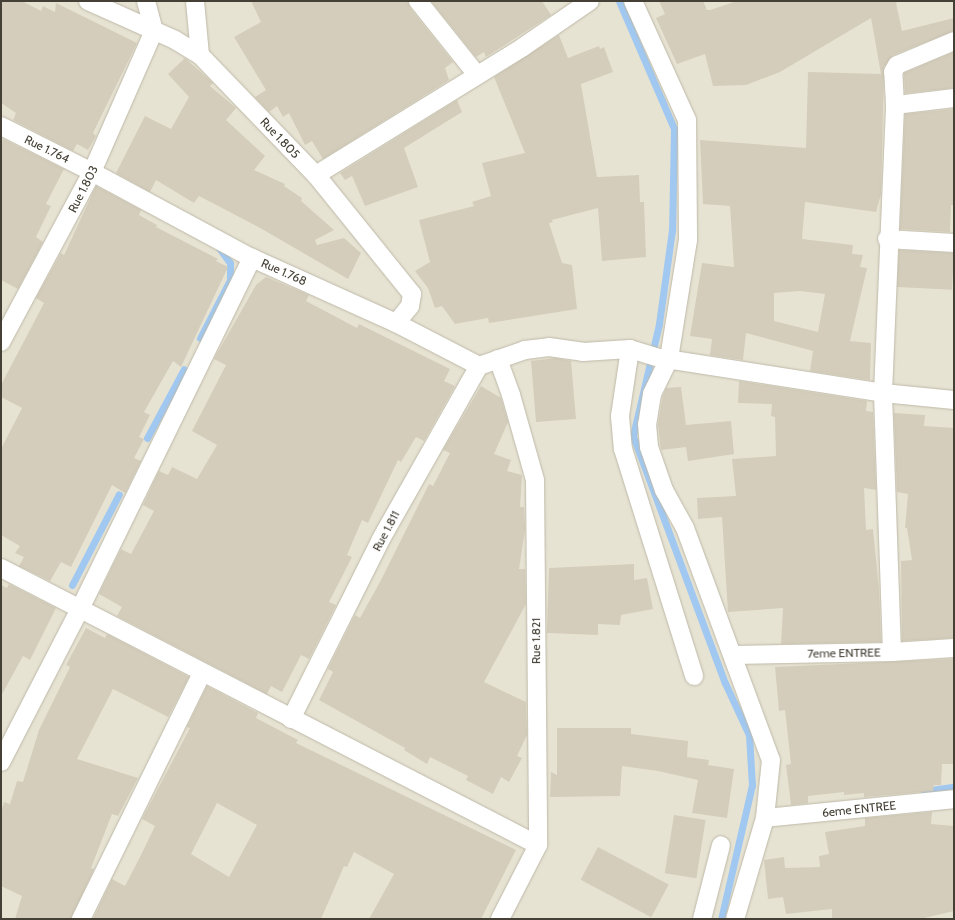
<!DOCTYPE html>
<style>
body{margin:0}
#map{position:relative;width:955px;height:920px;overflow:hidden;background:#f3f0e5;font-family:Cabin,sans-serif}
div>[style]{position:absolute}
[style*='--x']{left:calc(var(--x)*1px);top:calc(var(--y)*1px);width:calc(var(--w)*1px);rotate:calc(var(--a)*1deg)}
.residential>*{inset:0;background:#e7e3d3;transform-origin:0 0}
.stream>*{height:7px;margin:-3.5px;padding:0 3.5px;transform-origin:3.5px;border-radius:3.5px;background:#a1c8f0}
.building>*{inset:0;background:#d4cdbb;transform-origin:0 0}
.roads{filter:drop-shadow(0 0 1px #beb9a8) drop-shadow(0 0 1px #beb9a8)}
.minor>*{height:18px;margin:-9px;padding:0 9px;transform-origin:9px;border-radius:9px;background:#fff}
span{translate:-50% -50%;white-space:nowrap;text-align:center;line-height:1.15;-webkit-text-stroke:3px #fff;paint-order:stroke}
.street-label{font-size:12px;color:#454035}
.frame{position:absolute;inset:0;border:2px solid #454035;pointer-events:none}
</style>
<div id="map">
<div class="residential">
<i style="left:1px;top:1px;width:953px;height:918px"></i>
</div>
<div class="stream">
<i style="--x:619;--y:1;--w:139;--a:66.7"></i>
<i style="--x:674;--y:129;--w:101;--a:91.1"></i>
<i style="--x:672;--y:230;--w:95;--a:97.9"></i>
<i style="--x:659;--y:324;--w:115;--a:103.1"></i>
<i style="--x:633;--y:436;--w:264;--a:69.6"></i>
<i style="--x:725;--y:683;--w:57;--a:65.2"></i>
<i style="--x:749;--y:735;--w:50;--a:86.6"></i>
<i style="--x:752;--y:785;--w:138;--a:103"></i>
<i style="--x:200;--y:338;--w:65;--a:-62.7"></i>
<i style="--x:230;--y:280;--w:17;--a:-90"></i>
<i style="--x:230;--y:263;--w:19;--a:-126"></i>
<i style="--x:147;--y:438;--w:78;--a:-61.8"></i>
<i style="--x:72;--y:585;--w:102;--a:-62.7"></i>
<i style="--x:924;--y:791;--w:30;--a:-8"></i>
</div>
<div class="building">
<i style="clip-path:polygon(1px 1px,22px 1px,41px 11px,43px 6px,55px 12px,56px 3px,137px 43px,93px 133px,96px 136px,88px 150px,77px 144px,73px 151px,13px 120px,16px 113px,1px 103px)"></i>
<i style="clip-path:polygon(251px 1px,408px 1px,410px 8px,453px 62px,445px 68px,449px 80px,323px 159px,312px 141px,305px 145px,289px 113px,283px 117px,277px 106px,269px 112px,255px 97px,266px 90px,234px 37px,261px 22px)"></i>
<i style="clip-path:polygon(431px 1px,542px 1px,551px 15px,486px 57px,484px 52px,476px 57px)"></i>
<i style="clip-path:polygon(evenodd,659px 1px,703px 1px,707px 10px,710px 10px,737px 1px,899px 1px,896px 3px,902px 31px,954px 18px,954px 31px,893px 55px,884px 67px,881px 194px,876px 212px,805px 202px,802px 239px,853px 245px,852px 254px,863px 255px,860px 267px,867px 268px,850px 341px,871px 343px,870px 380px,810px 371px,813px 351px,746px 333px,743px 360px,710px 355px,712px 339px,690px 336px,702px 263px,734px 267px,730px 206px,703px 204px,700px 140px,806px 148px,808px 72px,881px 74px,871px 18px,780px 72px,746px 85px,713px 86px,705px 54px,677px 64px,656px 18px,665px 14px,659px 1px,800px 291px,825px 294px,818px 332px,774px 321px,774px 293px,800px 291px)"></i>
<i style="clip-path:polygon(559px 35px,568px 58px,599px 46px,600px 49px,604px 47px,613px 72px,581px 84px,597px 177px,639px 175px,640px 202px,644px 202px,646px 257px,602px 261px,598px 208px,552px 220px,553px 222px,549px 223px,562px 263px,572px 265px,577px 309px,489px 323px,488px 318px,455px 324px,442px 306px,435px 308px,428px 288px,415px 271px,430px 262px,419px 220px,474px 206px,472px 202px,491px 196px,482px 163px,525px 153px,494px 77px)"></i>
<i style="clip-path:polygon(954px 52px,954px 88px,905px 93px,904px 73px)"></i>
<i style="clip-path:polygon(185px 58px,213px 83px,210px 86px,236px 108px,226px 120px,265px 156px,254px 170px,285px 184px,284px 186px,302px 198px,301px 201px,334px 230px,315px 240px,317px 245px,344px 238px,361px 253px,348px 279px,262px 229px,199px 196px,194px 203px,156px 180px,150px 192px,116px 173px,145px 116px,171px 129px,189px 97px,168px 74px)"></i>
<i style="clip-path:polygon(457px 100px,462px 112px,404px 148px,418px 187px,365px 206px,352px 176px,345px 180px,340px 173px)"></i>
<i style="clip-path:polygon(954px 109px,954px 205px,951px 205px,950px 232px,900px 229px,905px 114px)"></i>
<i style="clip-path:polygon(3px 139px,64px 169px,46px 204px,51px 206px,36px 237px,43px 242px,18px 289px,1px 280px,1px 144px)"></i>
<i style="clip-path:polygon(96px 186px,141px 210px,139px 215px,157px 225px,156px 227px,218px 259px,216px 261px,228px 267px,181px 367px,173px 361px,144px 412px,150px 415px,139px 437px,144px 439px,134px 458px,141px 461px,125px 493px,112px 485px,71px 567px,61px 562px,50px 581px,19px 566px,24px 557px,15px 553px,20px 546px,1px 535px,1px 449px,22px 408px,1px 397px,1px 385px,44px 303px,36px 298px,61px 253px,64px 255px)"></i>
<i style="left:899px;top:250px;width:55px;height:37px;rotate:3deg"></i>
<i style="clip-path:polygon(266px 277px,309px 295px,306px 301px,357px 328px,359px 324px,450px 369px,444px 381px,455px 386px,424px 441px,416px 437px,401px 462px,398px 460px,368px 523px,362px 520px,347px 555px,352px 557px,329px 602px,336px 605px,309px 659px,301px 655px,282px 692px,271px 686px,267px 694px,117px 616px,122px 607px,99px 594px,121px 549px,131px 554px,154px 511px,143px 505px,159px 471px,168px 475px,172px 467px,197px 479px,217px 445px,192px 431px,226px 365px,214px 359px,256px 285px)"></i>
<i style="clip-path:polygon(555px 358px,571px 361px,576px 419px,536px 422px,531px 361px)"></i>
<i style="clip-path:polygon(739px 381px,867px 401px,866px 411px,873px 412px,876px 490px,864px 488px,866px 530px,873px 529px,879px 590px,881px 642px,781px 644px,783px 608px,728px 612px,722px 517px,698px 519px,697px 498px,736px 496px,732px 459px,776px 456px,775px 417px,771px 416px,772px 404px,738px 403px)"></i>
<i style="clip-path:polygon(481px 386px,501px 398px,508px 422px,494px 454px,511px 460px,507px 471px,522px 475px,520px 507px,524px 507px,525px 530px,519px 569px,525px 569px,526px 604px,484px 682px,526px 702px,527px 735px,517px 756px,522px 758px,509px 782px,501px 777px,493px 794px,466px 780px,468px 776px,430px 757px,427px 764px,404px 750px,405px 748px,319px 700px,333px 672px,328px 669px,355px 615px,360px 618px,381px 580px,429px 484px,433px 486px,450px 453px,443px 450px)"></i>
<i style="clip-path:polygon(681px 387px,686px 425px,731px 421px,734px 454px,688px 461px,686px 447px,661px 450px,658px 424px,663px 396px,666px 388px)"></i>
<i style="clip-path:polygon(894px 413px,925px 415px,924px 426px,954px 428px,954px 638px,902px 641px,901px 561px,912px 560px,907px 528px,905px 528px,908px 494px,897px 492px)"></i>
<i style="clip-path:polygon(634px 564px,634px 580px,647px 578px,653px 609px,621px 615px,620px 625px,598px 624px,598px 635px,547px 633px,549px 568px)"></i>
<i style="clip-path:polygon(9px 584px,56px 608px,30px 660px,23px 656px,1px 696px,1px 585px,7px 588px)"></i>
<i style="clip-path:polygon(86px 628px,105px 638px,107px 634px,189px 677px,168px 717px,113px 689px,77px 759px,138px 778px,118px 816px,112px 814px,91px 868px,94px 869px,71px 919px,15px 919px,22px 896px,1px 886px,1px 812px,4px 802px,10px 804px,17px 781px,23px 782px,39px 730px,70px 667px,66px 665px)"></i>
<i style="clip-path:polygon(953px 659px,954px 764px,942px 764px,941px 785px,934px 785px,933px 791px,864px 797px,864px 793px,844px 795px,844px 792px,808px 796px,808px 803px,791px 805px,786px 765px,791px 764px,785px 710px,779px 711px,775px 667px)"></i>
<i style="clip-path:polygon(evenodd,207px 686px,258px 713px,256px 718px,298px 740px,296px 743px,516px 850px,481px 919px,369px 919px,394px 874px,354px 852px,347px 867px,344px 866px,321px 919px,93px 919px,112px 879px,125px 886px,141px 855px,155px 826px,142px 819px,190px 728px,187px 727px,207px 686px,217px 803px,257px 825px,229px 877px,191px 854px,217px 803px)"></i>
<i style="clip-path:polygon(557px 728px,631px 728px,631px 734px,688px 741px,687px 757px,709px 760px,708px 765px,734px 769px,727px 818px,692px 813px,698px 780px,658px 771px,622px 766px,620px 796px,550px 797px,551px 772px,557px 775px)"></i>
<i style="clip-path:polygon(932px 812px,931px 824px,954px 826px,954px 911px,920px 919px,832px 919px,832px 909px,786px 914px,783px 897px,768px 899px,764px 860px,784px 857px,785px 868px,820px 867px,819px 856px,829px 854px,825px 832px,865px 826px,865px 818px)"></i>
<i style="left:674px;top:815px;width:32px;height:59px;rotate:9deg"></i>
<i style="left:598px;top:847px;width:80px;height:37px;rotate:28deg"></i>
</div>
<div class="roads">
<div class="minor">
<i style="--x:88;--y:1;--w:95;--a:24.1"></i>
<i style="--x:175;--y:40;--w:29;--a:31"></i>
<i style="--x:200;--y:55;--w:167;--a:46"></i>
<i style="--x:316;--y:175;--w:153;--a:51.1"></i>
<i style="--x:412;--y:294;--w:12;--a:99"></i>
<i style="--x:410;--y:306;--w:22;--a:129"></i>
<i style="--x:195;--y:1;--w:54;--a:84.7"></i>
<i style="--x:418;--y:1;--w:95;--a:51.4"></i>
<i style="--x:633;--y:1;--w:131;--a:65.6"></i>
<i style="--x:687;--y:120;--w:120;--a:89.5"></i>
<i style="--x:688;--y:240;--w:121;--a:99.1"></i>
<i style="--x:669;--y:359;--w:39;--a:116"></i>
<i style="--x:652;--y:394;--w:30;--a:99"></i>
<i style="--x:647;--y:424;--w:23;--a:85"></i>
<i style="--x:649;--y:447;--w:46;--a:70.8"></i>
<i style="--x:664;--y:490;--w:43;--a:61.1"></i>
<i style="--x:685;--y:528;--w:247;--a:69.7"></i>
<i style="--x:771;--y:760;--w:58;--a:95.9"></i>
<i style="--x:765;--y:818;--w:105;--a:106.5"></i>
<i style="--x:895;--y:105;--w:59;--a:-6.8"></i>
<i style="--x:1;--y:126;--w:102;--a:26.8"></i>
<i style="--x:92;--y:172;--w:182;--a:28.3"></i>
<i style="--x:252;--y:258;--w:158;--a:24.3"></i>
<i style="--x:396;--y:323;--w:93;--a:27.4"></i>
<i style="--x:316;--y:175;--w:243;--a:-31.7"></i>
<i style="--x:523;--y:47;--w:81;--a:-34.5"></i>
<i style="--x:887;--y:239;--w:67;--a:3.4"></i>
<i style="--x:1;--y:342;--w:193;--a:-61.8"></i>
<i style="--x:92;--y:172;--w:154;--a:-66.3"></i>
<i style="--x:154;--y:31;--w:31;--a:-105"></i>
<i style="--x:630;--y:349;--w:68;--a:98.5"></i>
<i style="--x:620;--y:416;--w:33;--a:85"></i>
<i style="--x:623;--y:449;--w:238;--a:72.6"></i>
<i style="--x:498;--y:359;--w:38;--a:70"></i>
<i style="--x:511;--y:395;--w:88;--a:74.2"></i>
<i style="--x:535;--y:480;--w:365;--a:89.5"></i>
<i style="--x:538;--y:845;--w:83;--a:117.2"></i>
<i style="--x:1;--y:568;--w:604;--a:27.29"></i>
<i style="--x:892;--y:652;--w:259;--a:-92"></i>
<i style="--x:883;--y:393;--w:288;--a:-87.6"></i>
<i style="--x:895;--y:105;--w:33;--a:-93"></i>
<i style="--x:893;--y:72;--w:8;--a:-60"></i>
<i style="--x:897;--y:65;--w:62;--a:-22.8"></i>
<i style="--x:733;--y:655;--w:159;--a:-1.1"></i>
<i style="--x:892;--y:652;--w:62;--a:-3.7"></i>
<i style="--x:291;--y:719;--w:201;--a:-63.4"></i>
<i style="--x:381;--y:539;--w:199;--a:-60.5"></i>
<i style="--x:479;--y:366;--w:49;--a:-19.2"></i>
<i style="--x:525;--y:350;--w:24;--a:-7"></i>
<i style="--x:549;--y:347;--w:34;--a:8"></i>
<i style="--x:583;--y:352;--w:47;--a:-3.7"></i>
<i style="--x:630;--y:349;--w:31;--a:17"></i>
<i style="--x:660;--y:358;--w:226;--a:8.9"></i>
<i style="--x:883;--y:393;--w:71;--a:5.6"></i>
<i style="--x:1;--y:762;--w:172;--a:-62.7"></i>
<i style="--x:80;--y:609;--w:391;--a:-63.9"></i>
<i style="--x:765;--y:818;--w:190;--a:-5.7"></i>
<i style="--x:81;--y:919;--w:274;--a:-63.8"></i>
<i style="--x:702;--y:919;--w:76;--a:-75.6"></i>
</div>
</div>
<div class="street-label">
<span style="left:280px;top:138px;rotate:46deg">Rue 1.805</span>
<span style="left:47px;top:149px;rotate:26deg">Rue 1.764</span>
<span style="left:83px;top:189px;rotate:-63deg">Rue 1.803</span>
<span style="left:284px;top:272px;rotate:24deg">Rue 1.768</span>
<span style="left:386px;top:531px;rotate:-62deg">Rue 1.811</span>
<span style="left:536px;top:641px;rotate:-90deg">Rue 1.821</span>
<span style="left:844px;top:653px;rotate:-1deg">7eme ENTREE</span>
<span style="left:859px;top:809px;rotate:-6deg">6eme ENTREE</span>
</div>
<div class="frame"></div>
</div>
